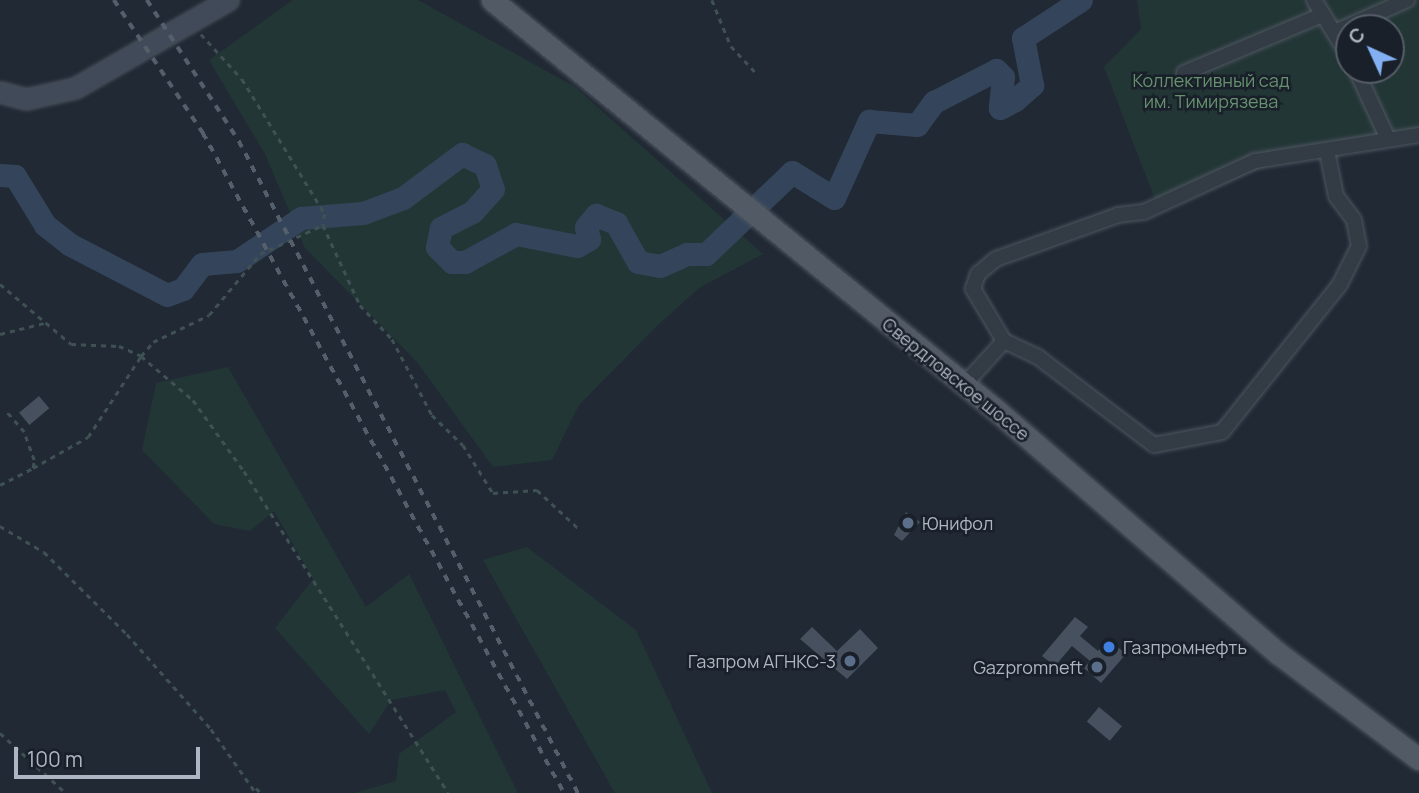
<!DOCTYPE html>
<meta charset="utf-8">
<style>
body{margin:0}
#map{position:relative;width:1419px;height:793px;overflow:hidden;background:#202934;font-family:Manrope,sans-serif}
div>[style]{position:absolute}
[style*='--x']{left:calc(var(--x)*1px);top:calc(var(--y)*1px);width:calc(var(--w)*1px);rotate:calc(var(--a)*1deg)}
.green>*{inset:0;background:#233636}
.river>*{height:23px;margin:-11.5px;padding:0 11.5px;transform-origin:11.5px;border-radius:11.5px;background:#34455b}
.building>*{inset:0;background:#46505e;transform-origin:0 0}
.path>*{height:2.5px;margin-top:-1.25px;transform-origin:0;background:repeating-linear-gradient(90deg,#3f5153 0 5px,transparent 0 10px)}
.roads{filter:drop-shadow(0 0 2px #4e5660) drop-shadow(0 0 2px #4e5660)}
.street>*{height:14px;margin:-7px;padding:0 7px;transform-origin:7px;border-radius:7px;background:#333b45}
.secondary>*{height:19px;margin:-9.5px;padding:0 9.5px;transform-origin:9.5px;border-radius:9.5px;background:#414a58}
.primary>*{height:21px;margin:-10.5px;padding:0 10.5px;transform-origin:10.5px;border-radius:10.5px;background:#515a65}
.rail>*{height:3.5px;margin-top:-1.75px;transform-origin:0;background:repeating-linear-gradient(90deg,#555f6c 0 7px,transparent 0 14px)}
.dots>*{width:19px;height:19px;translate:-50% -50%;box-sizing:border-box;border:4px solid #192029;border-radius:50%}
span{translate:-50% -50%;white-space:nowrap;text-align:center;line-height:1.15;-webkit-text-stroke:5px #192029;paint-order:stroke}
.park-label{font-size:18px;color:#66916f}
.street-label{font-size:18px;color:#adb6c2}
.poi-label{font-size:18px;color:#adb6c2}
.left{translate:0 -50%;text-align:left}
.right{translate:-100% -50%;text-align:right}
.north{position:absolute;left:1335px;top:14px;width:70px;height:70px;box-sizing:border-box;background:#192029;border:2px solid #545c66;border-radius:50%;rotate:315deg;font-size:19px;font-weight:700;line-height:28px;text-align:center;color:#adb6c2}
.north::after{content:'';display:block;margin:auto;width:24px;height:32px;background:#82b0f2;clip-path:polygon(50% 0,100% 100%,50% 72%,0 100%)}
.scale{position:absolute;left:14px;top:747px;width:186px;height:32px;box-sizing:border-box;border:4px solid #adb6c2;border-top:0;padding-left:9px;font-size:21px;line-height:24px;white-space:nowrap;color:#adb6c2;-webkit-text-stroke:5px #192029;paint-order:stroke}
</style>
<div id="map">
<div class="green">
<i style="clip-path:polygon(293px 0,418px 0,575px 87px,763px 254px,699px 288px,658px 325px,579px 405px,552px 460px,493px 467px,417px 362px,305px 248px,265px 154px,209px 60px)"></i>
<i style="clip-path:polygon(evenodd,1137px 0,1419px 0,1419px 142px,1275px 163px,1159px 210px,1104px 67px,1141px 29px,1137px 0,1349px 28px,1391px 28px,1391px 70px,1349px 70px,1349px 28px)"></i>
<i style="clip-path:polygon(228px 367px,366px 607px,409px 574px,518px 793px,355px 793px,396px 781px,399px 754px,456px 712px,445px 690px,391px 700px,369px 734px,275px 628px,313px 579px,274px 511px,250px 531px,214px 524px,142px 450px,156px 383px)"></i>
<i style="clip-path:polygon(527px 547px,636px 630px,712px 793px,615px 793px,483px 560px)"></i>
</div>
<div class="river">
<i style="--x:0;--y:175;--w:15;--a:4"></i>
<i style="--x:15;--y:176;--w:57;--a:58.5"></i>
<i style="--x:45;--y:225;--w:31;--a:38"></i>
<i style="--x:69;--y:244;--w:110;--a:27.5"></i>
<i style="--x:167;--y:295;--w:17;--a:-21"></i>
<i style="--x:183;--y:289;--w:31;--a:-53"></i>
<i style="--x:202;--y:264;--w:35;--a:-5"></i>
<i style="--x:237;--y:261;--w:77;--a:-33.9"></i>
<i style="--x:301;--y:218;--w:62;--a:-4.6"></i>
<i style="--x:363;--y:213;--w:43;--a:-20.6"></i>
<i style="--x:403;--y:198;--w:74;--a:-36.7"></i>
<i style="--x:462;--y:154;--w:25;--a:26"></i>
<i style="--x:485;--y:165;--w:25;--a:72"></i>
<i style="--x:493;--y:189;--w:31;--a:132"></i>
<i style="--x:472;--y:212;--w:35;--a:153"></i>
<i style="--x:441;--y:228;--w:19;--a:102"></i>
<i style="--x:437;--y:247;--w:21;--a:45"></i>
<i style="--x:452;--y:262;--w:13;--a:0"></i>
<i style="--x:465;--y:262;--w:58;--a:-28.8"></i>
<i style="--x:516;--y:234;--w:62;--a:11.1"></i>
<i style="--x:577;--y:246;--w:14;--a:-30"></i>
<i style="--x:589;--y:239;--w:12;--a:-104"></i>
<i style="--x:586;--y:227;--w:16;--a:-50"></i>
<i style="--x:596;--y:215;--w:22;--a:22"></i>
<i style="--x:616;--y:223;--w:45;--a:60.6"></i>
<i style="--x:638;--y:262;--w:22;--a:10"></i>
<i style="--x:660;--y:266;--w:30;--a:-24"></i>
<i style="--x:687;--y:254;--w:19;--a:0"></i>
<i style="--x:706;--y:254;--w:119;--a:-43.6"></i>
<i style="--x:792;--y:172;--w:49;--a:31.8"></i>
<i style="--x:834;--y:198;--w:85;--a:-65.6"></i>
<i style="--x:869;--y:121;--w:48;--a:4.8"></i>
<i style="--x:917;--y:125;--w:29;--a:-54"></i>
<i style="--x:934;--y:102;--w:70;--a:-27.3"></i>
<i style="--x:996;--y:70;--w:10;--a:45"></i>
<i style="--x:1003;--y:77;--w:31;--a:96"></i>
<i style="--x:1000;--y:108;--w:17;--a:-28"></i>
<i style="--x:1015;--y:100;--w:23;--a:-41"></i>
<i style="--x:1032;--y:85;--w:48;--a:-100.8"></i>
<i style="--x:1023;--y:38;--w:69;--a:-33.2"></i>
</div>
<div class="building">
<i style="left:39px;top:396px;width:16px;height:26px;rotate:50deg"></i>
<i style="clip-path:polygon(906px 512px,920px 522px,902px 541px,894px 535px)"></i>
<i style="clip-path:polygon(1075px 617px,1088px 627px,1080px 636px,1098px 651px,1108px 639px,1126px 654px,1101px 683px,1084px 668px,1090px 661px,1072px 646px,1055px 666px,1042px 656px)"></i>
<i style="clip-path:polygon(812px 627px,837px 651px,860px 629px,878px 648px,847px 679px,800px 639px)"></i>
<i style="left:1099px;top:707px;width:30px;height:19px;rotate:40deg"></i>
</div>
<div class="path">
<i style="--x:712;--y:0;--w:50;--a:67.6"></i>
<i style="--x:731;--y:46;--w:38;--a:47"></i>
<i style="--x:201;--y:34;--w:61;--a:47.7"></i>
<i style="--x:242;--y:79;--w:158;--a:58.4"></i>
<i style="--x:325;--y:214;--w:11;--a:100"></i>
<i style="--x:0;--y:284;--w:93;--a:40.2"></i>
<i style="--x:71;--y:344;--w:48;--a:2.4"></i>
<i style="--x:119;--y:346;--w:24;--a:24"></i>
<i style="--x:141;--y:356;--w:18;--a:-49"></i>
<i style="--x:153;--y:342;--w:62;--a:-25.7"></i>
<i style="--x:209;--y:315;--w:80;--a:-50.1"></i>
<i style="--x:260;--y:254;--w:69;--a:-24.7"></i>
<i style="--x:323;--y:225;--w:88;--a:65.2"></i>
<i style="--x:360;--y:305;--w:47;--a:46.7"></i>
<i style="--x:392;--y:339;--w:86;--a:62.2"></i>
<i style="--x:432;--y:415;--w:43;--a:44.1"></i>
<i style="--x:463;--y:445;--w:57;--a:58"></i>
<i style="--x:493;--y:493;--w:44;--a:-3.9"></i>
<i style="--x:537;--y:490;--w:56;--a:42.8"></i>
<i style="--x:0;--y:334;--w:45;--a:-14"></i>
<i style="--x:33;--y:468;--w:63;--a:-29.4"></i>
<i style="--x:88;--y:437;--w:97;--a:-56.8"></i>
<i style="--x:141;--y:356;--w:68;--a:40.2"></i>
<i style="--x:193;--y:400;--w:87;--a:54.3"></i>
<i style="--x:244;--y:471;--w:381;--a:57.6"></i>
<i style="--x:0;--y:485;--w:37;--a:-27"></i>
<i style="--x:33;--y:468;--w:8;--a:-83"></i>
<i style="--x:34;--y:460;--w:30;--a:-110"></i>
<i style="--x:24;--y:432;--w:29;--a:-131"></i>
<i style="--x:0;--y:526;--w:51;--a:30.6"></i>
<i style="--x:44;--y:552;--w:117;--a:44.7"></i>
<i style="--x:127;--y:634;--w:127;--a:48.5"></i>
<i style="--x:211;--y:729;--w:78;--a:54.9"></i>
<i style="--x:0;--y:733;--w:89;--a:42.3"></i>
<i style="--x:256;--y:788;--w:7;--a:45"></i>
</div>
<div class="roads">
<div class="street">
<i style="--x:1314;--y:0;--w:67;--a:58.4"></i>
<i style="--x:1335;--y:32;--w:79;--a:-24"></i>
<i style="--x:1356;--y:70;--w:76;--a:65.1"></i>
<i style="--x:1184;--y:73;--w:150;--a:-22.8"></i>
<i style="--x:1004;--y:341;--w:38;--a:25"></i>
<i style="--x:1038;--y:357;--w:146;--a:37.2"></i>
<i style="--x:1154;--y:445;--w:69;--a:-10.8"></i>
<i style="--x:1222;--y:432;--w:189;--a:-51.4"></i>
<i style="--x:1340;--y:284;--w:42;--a:-63.4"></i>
<i style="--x:1359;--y:246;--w:26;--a:-101"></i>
<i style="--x:1354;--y:220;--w:30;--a:-127"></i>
<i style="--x:1336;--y:196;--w:46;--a:-101.3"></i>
<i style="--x:964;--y:385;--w:59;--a:-47.7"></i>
<i style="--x:1004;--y:341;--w:61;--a:-120.8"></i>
<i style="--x:973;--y:289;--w:16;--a:-72"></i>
<i style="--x:978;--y:274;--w:23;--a:-40"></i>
<i style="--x:996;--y:259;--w:130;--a:-19.8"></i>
<i style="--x:1118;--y:215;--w:26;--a:-7"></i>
<i style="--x:1144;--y:212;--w:122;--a:-24.7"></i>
<i style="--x:1255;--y:161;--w:166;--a:-9"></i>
</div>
<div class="secondary">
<i style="--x:0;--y:92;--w:27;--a:15"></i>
<i style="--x:26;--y:99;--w:50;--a:-12.7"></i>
<i style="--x:75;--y:88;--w:177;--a:-29.9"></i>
</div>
<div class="primary">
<i style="--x:492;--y:0;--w:650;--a:39.13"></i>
<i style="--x:996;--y:410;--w:374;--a:40.8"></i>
<i style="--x:1279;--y:654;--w:175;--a:36.9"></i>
</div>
</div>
<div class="rail">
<i style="--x:114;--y:0;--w:160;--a:56.2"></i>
<i style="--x:203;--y:133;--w:752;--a:61.32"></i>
<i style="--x:147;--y:0;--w:168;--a:56.9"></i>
<i style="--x:239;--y:141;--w:735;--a:62.53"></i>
</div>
<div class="dots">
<i style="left:908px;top:523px;background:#5c6f8a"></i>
<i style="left:1109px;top:647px;background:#3f7fe0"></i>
<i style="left:850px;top:661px;background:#5c6f8a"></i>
<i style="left:1097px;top:667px;background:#5c6f8a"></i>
</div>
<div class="park-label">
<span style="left:1211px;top:91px">Коллективный сад<br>им. Тимирязева</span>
</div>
<div class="street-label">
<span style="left:956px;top:379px;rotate:39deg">Свердловское шоссе</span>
</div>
<div class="poi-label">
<span class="left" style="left:922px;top:523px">Юнифол</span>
<span class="left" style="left:1123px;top:647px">Газпромнефть</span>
<span class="right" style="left:836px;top:661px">Газпром АГНКС-3</span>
<span class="right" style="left:1083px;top:667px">Gazpromneft</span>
</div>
<div class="north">С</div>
<div class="scale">100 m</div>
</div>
